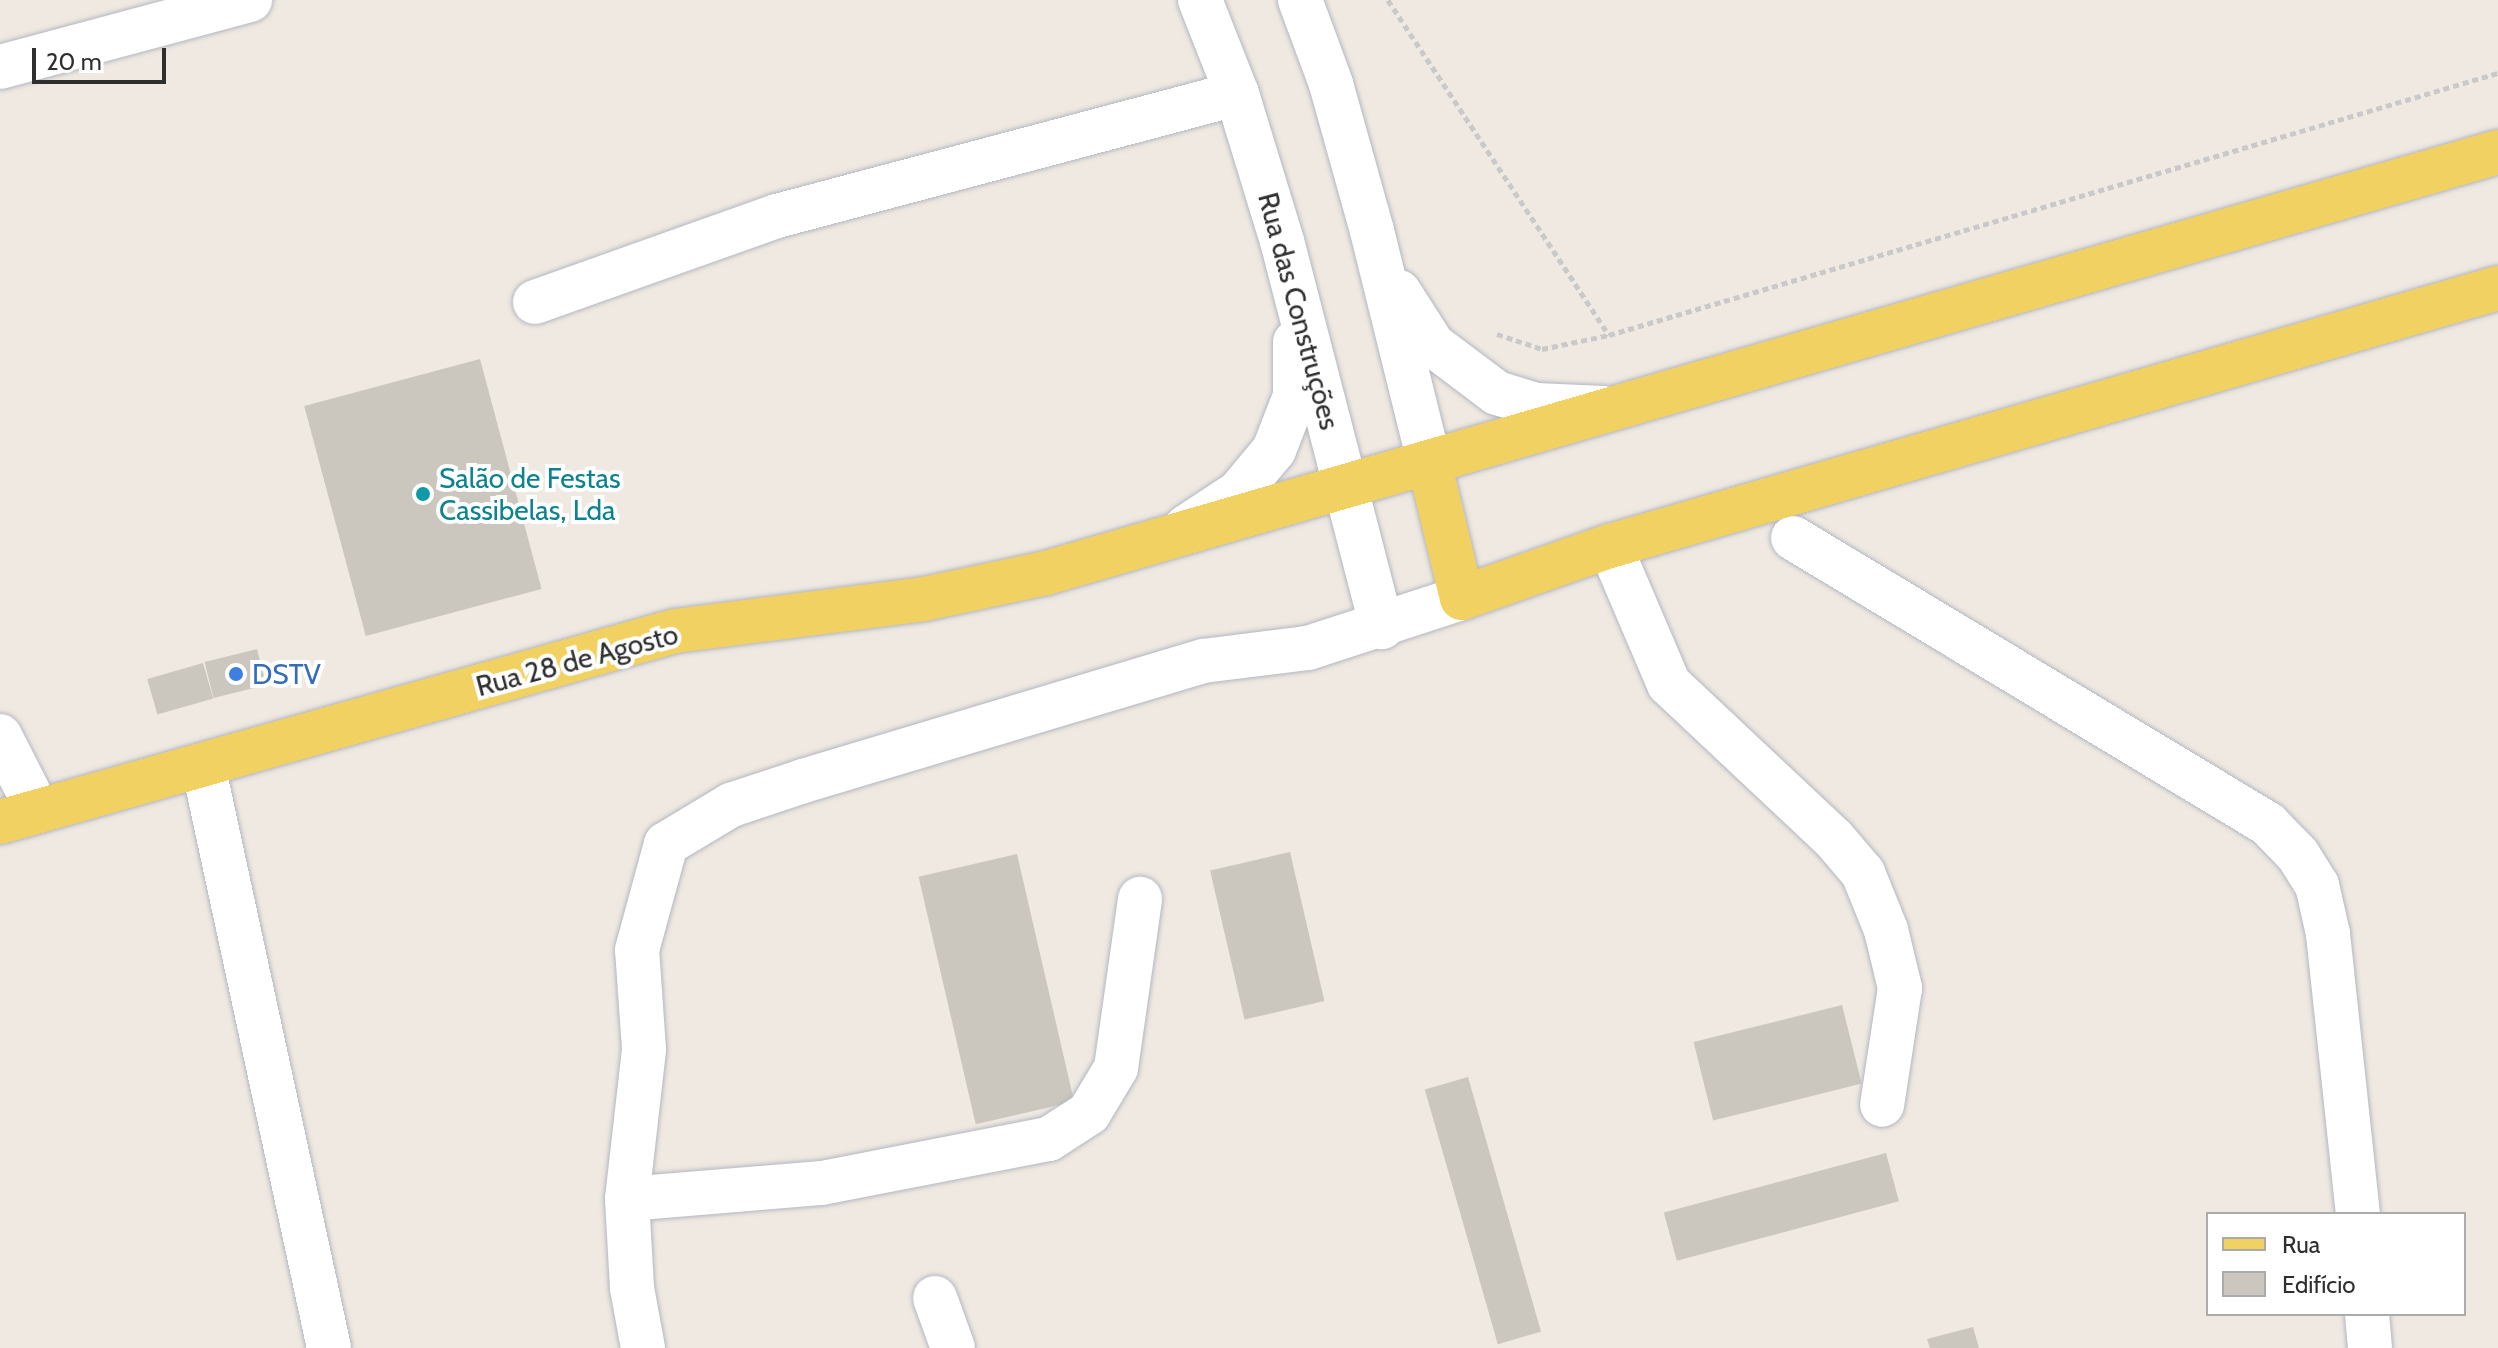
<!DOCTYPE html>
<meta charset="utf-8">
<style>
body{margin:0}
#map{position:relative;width:2498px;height:1348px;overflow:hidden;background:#efe9e1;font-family:Cabin,sans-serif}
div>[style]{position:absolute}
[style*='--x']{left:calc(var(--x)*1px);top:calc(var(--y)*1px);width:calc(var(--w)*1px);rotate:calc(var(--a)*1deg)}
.building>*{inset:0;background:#cbc7bf;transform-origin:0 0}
.path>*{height:5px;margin-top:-2.5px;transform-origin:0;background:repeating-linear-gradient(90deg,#c9c9c9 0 6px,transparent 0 10px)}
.roads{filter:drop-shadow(0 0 2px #b4b7c1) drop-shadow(0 0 2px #b4b7c1)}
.minor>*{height:44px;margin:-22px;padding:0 22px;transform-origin:22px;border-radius:22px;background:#fff}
.major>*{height:44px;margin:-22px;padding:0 22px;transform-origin:22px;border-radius:22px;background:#f2d163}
.dots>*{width:22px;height:22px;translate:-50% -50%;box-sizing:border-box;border:4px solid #fff;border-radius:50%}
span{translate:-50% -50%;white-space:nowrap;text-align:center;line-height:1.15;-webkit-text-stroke:8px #fff;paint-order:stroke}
.street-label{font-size:28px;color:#2e2e2e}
.culture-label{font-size:28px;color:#0d838f}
.left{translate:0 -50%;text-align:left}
.shop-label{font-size:28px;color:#366cbe}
.legend{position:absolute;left:2206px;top:1212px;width:260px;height:104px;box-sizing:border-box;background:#fff;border:2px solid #ababab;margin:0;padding:10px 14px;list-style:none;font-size:24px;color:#2e2e2e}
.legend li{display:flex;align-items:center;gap:16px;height:40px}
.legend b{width:40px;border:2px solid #ababab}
.scale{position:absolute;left:32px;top:48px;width:134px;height:36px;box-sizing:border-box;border:4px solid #2e2e2e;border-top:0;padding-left:10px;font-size:24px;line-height:28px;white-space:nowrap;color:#2e2e2e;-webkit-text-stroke:6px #fff;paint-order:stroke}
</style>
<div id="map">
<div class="building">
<i style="left:480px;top:359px;width:238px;height:182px;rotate:75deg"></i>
<i style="left:257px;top:649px;width:37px;height:54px;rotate:76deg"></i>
<i style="left:203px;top:663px;width:37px;height:58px;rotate:74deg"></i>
<i style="left:1290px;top:852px;width:153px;height:82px;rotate:77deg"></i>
<i style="left:1017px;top:854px;width:254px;height:101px;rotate:77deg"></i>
<i style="left:1842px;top:1005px;width:81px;height:153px;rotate:76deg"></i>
<i style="left:1468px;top:1077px;width:265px;height:45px;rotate:74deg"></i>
<i style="left:1886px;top:1153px;width:50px;height:230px;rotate:75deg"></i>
<i style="clip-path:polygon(1973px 1327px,1979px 1348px,1930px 1348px,1927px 1339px)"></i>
</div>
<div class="path">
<i style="--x:1388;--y:0;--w:401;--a:56.6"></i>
<i style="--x:1497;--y:334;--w:47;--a:18.4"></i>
<i style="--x:1542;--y:349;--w:68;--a:-11.8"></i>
<i style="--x:1609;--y:335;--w:927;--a:-16.42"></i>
</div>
<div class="roads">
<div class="minor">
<i style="--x:1200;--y:0;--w:101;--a:68.5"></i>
<i style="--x:1237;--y:94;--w:154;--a:73"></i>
<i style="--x:1282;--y:241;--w:399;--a:75.5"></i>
<i style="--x:1300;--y:0;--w:90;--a:69.7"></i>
<i style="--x:1331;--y:84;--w:153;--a:74.4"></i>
<i style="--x:1372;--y:231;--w:238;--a:76.1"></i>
<i style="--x:0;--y:67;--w:259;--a:-15"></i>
<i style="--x:1399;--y:292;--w:63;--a:57.3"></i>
<i style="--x:1433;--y:345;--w:80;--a:36.9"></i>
<i style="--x:1497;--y:393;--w:41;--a:17.1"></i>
<i style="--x:1536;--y:405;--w:67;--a:2.6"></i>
<i style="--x:535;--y:302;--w:257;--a:-19.6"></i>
<i style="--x:777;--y:216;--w:476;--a:-14.9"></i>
<i style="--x:1186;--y:527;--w:64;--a:-33.4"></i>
<i style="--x:1239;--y:492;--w:55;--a:-50.2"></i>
<i style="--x:1274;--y:450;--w:58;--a:-68.7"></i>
<i style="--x:1295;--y:396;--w:54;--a:-90"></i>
<i style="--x:1793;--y:538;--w:554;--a:31.05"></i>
<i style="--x:2268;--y:824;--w:43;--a:45.9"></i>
<i style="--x:2298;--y:855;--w:36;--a:58"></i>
<i style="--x:2317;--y:885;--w:50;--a:77.3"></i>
<i style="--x:2328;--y:934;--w:282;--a:83.9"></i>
<i style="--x:1610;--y:546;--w:150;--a:66.9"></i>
<i style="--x:1669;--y:684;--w:226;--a:43.2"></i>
<i style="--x:1834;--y:839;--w:45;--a:49.5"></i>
<i style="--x:1863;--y:873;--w:61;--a:68"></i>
<i style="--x:1886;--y:930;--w:60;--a:76.4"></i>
<i style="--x:1900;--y:988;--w:118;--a:98.7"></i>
<i style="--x:0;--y:736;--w:82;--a:63.1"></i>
<i style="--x:203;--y:765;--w:596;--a:77.8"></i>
<i style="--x:627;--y:1199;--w:196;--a:-4.7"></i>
<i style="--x:822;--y:1183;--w:231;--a:-11"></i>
<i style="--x:1049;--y:1139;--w:48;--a:-33"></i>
<i style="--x:1089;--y:1113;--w:52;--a:-59"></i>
<i style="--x:1116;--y:1068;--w:171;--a:-81.9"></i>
<i style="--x:935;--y:1298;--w:53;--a:70.2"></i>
<i style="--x:2367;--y:1314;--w:34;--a:85"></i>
<i style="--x:643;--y:1348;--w:61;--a:-100.4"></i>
<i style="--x:632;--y:1288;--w:89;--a:-93.2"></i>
<i style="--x:627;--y:1199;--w:151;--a:-83.5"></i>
<i style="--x:644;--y:1049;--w:99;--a:-94"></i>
<i style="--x:637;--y:950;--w:110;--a:-74.7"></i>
<i style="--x:666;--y:844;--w:76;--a:-31"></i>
<i style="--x:731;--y:805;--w:76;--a:-18.4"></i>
<i style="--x:803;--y:781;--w:418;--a:-16.7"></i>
<i style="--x:1203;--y:661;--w:106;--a:-7.1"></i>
<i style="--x:1308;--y:648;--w:162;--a:-18"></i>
</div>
<div class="major">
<i style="--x:1429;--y:462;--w:140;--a:76.4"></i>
<i style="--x:1462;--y:598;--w:157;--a:-19.4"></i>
<i style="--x:1610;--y:546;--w:925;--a:-16.2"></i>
<i style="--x:0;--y:822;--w:702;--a:-15.8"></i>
<i style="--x:675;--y:631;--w:251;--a:-7.3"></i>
<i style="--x:924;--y:599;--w:125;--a:-12"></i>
<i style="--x:1046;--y:573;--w:1512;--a:-16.17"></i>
</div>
</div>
<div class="dots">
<i style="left:423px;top:494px;background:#0f9aa8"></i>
<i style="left:236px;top:674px;background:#3f7fe0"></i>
</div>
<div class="street-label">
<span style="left:1299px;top:311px;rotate:75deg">Rua das Construções</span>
<span style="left:577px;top:660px;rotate:-15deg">Rua 28 de Agosto</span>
</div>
<div class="culture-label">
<span class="left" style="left:439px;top:494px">Salão de Festas<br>Cassibelas, Lda</span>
</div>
<div class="shop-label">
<span class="left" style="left:252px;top:674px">DSTV</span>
</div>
<ul class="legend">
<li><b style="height:10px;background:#f2d163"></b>Rua</li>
<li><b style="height:22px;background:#cbc7bf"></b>Edifício</li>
</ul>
<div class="scale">20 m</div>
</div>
